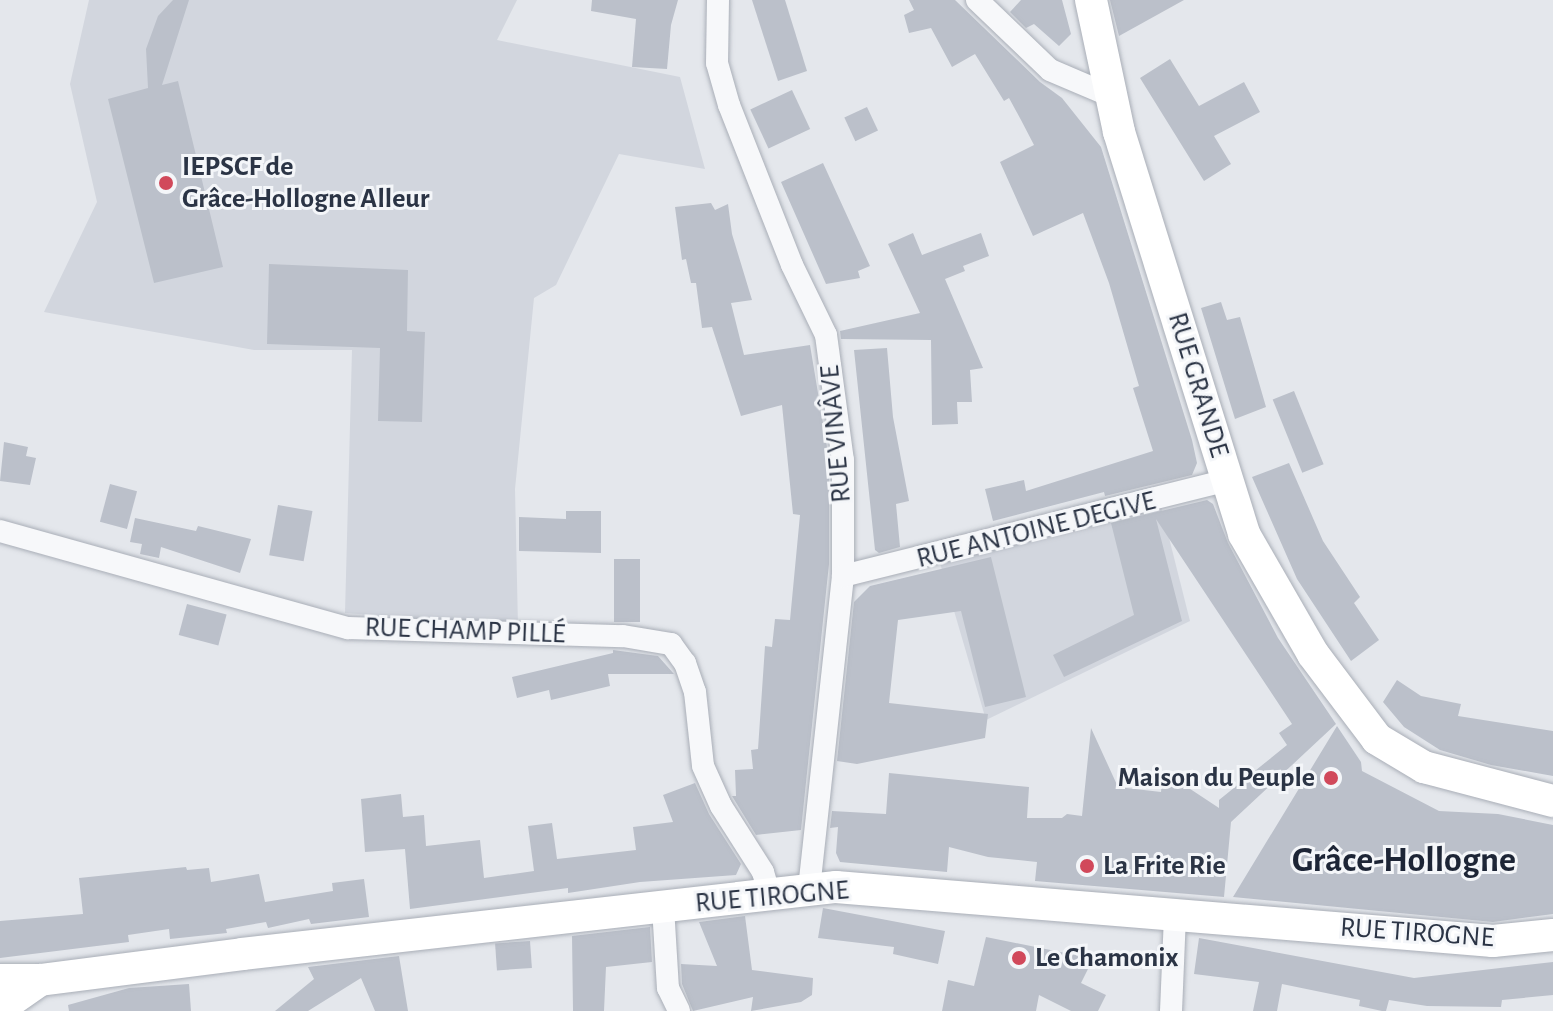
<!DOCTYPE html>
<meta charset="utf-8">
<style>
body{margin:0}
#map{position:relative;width:1553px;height:1011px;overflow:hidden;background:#e4e7ec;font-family:"Alegreya Sans",sans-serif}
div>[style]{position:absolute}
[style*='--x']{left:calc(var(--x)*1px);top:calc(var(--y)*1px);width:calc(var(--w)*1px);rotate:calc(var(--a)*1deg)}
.built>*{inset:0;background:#d2d6de}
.building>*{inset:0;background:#bbc0ca;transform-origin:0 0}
.roads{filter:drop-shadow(0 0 2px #a9aeb7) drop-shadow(0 0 2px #a9aeb7)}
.street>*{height:22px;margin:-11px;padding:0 11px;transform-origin:11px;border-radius:11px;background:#f7f8fa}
.secondary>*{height:32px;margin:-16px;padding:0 16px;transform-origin:16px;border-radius:16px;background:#fff}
.dots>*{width:22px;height:22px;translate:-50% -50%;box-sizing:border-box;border:4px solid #f4f6f9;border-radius:50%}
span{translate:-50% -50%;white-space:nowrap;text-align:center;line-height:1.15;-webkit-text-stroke:6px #f4f6f9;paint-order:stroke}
.poi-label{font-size:28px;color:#2b3445;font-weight:700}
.left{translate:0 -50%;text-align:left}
.right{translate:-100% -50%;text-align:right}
.street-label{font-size:28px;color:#2b3445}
.district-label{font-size:36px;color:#1d2536;font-weight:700}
</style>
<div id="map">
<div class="built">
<i style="clip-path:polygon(89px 0,517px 0,497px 40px,680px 77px,705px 169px,619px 154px,556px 285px,534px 298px,515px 489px,518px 626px,345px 613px,352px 350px,254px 350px,44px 312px,97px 202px,70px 84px)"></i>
<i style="clip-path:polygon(1161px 506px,1190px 621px,986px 720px,940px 563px)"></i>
</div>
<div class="building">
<i style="clip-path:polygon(173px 0,189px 0,162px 85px,178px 81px,223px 267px,154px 283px,108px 99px,148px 88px,146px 49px,158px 16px)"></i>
<i style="clip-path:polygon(592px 0,678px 0,671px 25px,667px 69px,632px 67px,636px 19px,591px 11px)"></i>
<i style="clip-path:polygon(752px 0,785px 0,807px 71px,778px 81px)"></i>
<i style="clip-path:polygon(909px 0,955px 0,1040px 82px,1062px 98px,1101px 147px,1192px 440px,1197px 463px,1192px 475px,1105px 496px,1104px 492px,993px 521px,985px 489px,1024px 480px,1026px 491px,1153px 451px,1133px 388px,1139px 386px,1109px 283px,1083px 213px,1033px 236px,1000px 162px,1034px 145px,1021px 120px,1009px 98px,1004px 101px,975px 54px,952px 67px,931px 28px,909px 33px,904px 15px,914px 10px)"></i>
<i style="clip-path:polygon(1021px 0,1062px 0,1071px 34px,1059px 46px,1034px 24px,1026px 28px,1010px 12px)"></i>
<i style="clip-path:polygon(1110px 0,1184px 0,1119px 36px)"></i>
<i style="clip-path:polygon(1170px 59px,1199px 106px,1244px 82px,1260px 112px,1214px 136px,1231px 164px,1204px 181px,1140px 78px)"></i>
<i style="left:792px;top:90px;width:43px;height:46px;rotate:65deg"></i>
<i style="left:867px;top:107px;width:26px;height:25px;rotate:65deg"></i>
<i style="clip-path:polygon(823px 163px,870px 266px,858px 271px,860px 278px,826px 284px,781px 182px)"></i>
<i style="clip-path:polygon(711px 203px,715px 210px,728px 204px,732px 234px,752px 300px,731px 303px,744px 355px,810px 345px,829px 459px,829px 564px,801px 830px,756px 835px,732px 796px,736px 796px,735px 770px,753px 769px,751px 750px,758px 749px,765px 646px,772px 647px,775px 619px,790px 620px,800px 515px,793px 514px,782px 405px,741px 416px,712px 327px,702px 328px,696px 283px,691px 283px,686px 259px,682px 260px,675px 207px)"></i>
<i style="clip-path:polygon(913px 233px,922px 255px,981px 233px,989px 256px,963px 266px,965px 271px,945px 279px,983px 368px,970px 370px,972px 402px,957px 402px,958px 424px,932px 425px,931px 340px,841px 339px,840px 331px,920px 313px,888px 244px)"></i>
<i style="clip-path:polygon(269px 264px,408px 270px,407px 331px,425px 332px,422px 422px,378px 421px,380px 348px,267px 344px)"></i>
<i style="clip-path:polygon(1221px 302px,1227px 320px,1240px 317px,1266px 407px,1235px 419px,1201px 308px)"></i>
<i style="clip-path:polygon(887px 348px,893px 417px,909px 501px,896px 504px,900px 547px,879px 553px,875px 550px,854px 350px)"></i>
<i style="left:1294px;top:391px;width:79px;height:23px;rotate:68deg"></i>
<i style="clip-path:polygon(4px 442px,28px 447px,26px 456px,36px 458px,30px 485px,0 481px)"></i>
<i style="clip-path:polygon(1289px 463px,1323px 541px,1360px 597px,1354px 603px,1379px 640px,1351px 661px,1297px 579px,1252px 477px)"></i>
<i style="left:110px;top:484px;width:28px;height:39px;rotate:15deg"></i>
<i style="clip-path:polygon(1207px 500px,1213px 504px,1228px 543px,1278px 638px,1336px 724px,1231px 822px,1224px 897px,1035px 881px,1037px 862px,988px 857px,949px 847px,947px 872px,840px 862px,836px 853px,838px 827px,830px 828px,832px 811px,886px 814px,889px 773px,1029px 787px,1027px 818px,1062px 818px,1067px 814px,1082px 816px,1091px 728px,1118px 787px,1161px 792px,1163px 771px,1219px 808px,1219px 800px,1287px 745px,1279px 733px,1292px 724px,1156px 519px,1182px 621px,1064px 677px,1053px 655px,1134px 615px,1111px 523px)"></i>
<i style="left:278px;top:505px;width:35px;height:51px;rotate:10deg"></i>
<i style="clip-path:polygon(566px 511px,601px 511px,601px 553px,519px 551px,519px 517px,566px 519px)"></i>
<i style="clip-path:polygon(135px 518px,196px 531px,198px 526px,251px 539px,240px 573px,161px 547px,159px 558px,140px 554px,142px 544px,130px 542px)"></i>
<i style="clip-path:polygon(991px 557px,1026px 697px,985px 707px,961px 611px,898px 620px,889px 703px,988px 714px,985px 738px,857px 764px,837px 761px,854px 602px,870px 586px)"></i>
<i style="left:614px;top:559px;width:26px;height:63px"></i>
<i style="left:187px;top:604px;width:41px;height:32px;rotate:15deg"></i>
<i style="clip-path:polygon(613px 650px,658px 656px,674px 674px,608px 674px,610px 686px,551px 700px,549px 690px,517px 698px,512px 677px,613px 653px)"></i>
<i style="clip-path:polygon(1397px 680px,1421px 696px,1461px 704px,1458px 716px,1553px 731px,1553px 776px,1491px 765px,1440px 750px,1404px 727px,1383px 702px)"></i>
<i style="clip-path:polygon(1337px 726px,1361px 762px,1362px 771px,1439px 811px,1498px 814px,1553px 825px,1553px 914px,1493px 922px,1233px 897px)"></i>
<i style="clip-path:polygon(695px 783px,709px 814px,741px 864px,736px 875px,640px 882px,568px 893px,568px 888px,410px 909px,405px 849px,365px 852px,361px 799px,401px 794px,403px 817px,424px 815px,426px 846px,480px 840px,484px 878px,534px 871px,528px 826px,552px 823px,557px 859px,636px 850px,633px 827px,673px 822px,663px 795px)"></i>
<i style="clip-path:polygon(186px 867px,187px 870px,209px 868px,211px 882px,259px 874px,265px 902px,333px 891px,332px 883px,364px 879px,369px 917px,311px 924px,309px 919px,268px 928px,266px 922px,226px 929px,227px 933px,170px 939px,169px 929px,128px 935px,129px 942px,0 958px,0 921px,83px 914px,79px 878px)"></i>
<i style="clip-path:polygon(823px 908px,945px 931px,938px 964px,893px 954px,894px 947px,818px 938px)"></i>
<i style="clip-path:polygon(745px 916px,752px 970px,813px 978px,812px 995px,801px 1002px,751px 1011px,753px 997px,693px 1011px,682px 984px,681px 964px,717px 966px,699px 922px)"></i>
<i style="clip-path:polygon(650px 927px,652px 962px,606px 967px,604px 1011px,573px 1011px,572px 936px)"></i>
<i style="clip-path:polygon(986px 937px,1085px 957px,1090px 965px,1081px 983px,1106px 995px,1098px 1011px,1071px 1011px,1039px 995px,1036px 1011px,942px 1011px,948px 980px,974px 986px)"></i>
<i style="clip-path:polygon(1199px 938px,1414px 978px,1553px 962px,1553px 995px,1502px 1000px,1501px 1007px,1427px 1006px,1389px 1000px,1386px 1011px,1382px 1011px,1359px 1006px,1360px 1000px,1282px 984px,1277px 1011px,1253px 1011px,1259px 982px,1194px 974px)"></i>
<i style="left:530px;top:941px;width:27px;height:35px;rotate:86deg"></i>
<i style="clip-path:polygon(399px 956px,408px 1011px,375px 1011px,361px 978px,308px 1011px,275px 1011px,314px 979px,308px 967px)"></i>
<i style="clip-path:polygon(189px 984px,191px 1011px,69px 1011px,68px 1005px,129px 988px)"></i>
</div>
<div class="roads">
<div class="street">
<i style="--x:718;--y:0;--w:63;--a:90.9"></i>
<i style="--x:717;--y:63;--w:44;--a:74.1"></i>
<i style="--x:729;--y:105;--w:172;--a:68.5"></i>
<i style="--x:792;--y:265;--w:78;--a:64.1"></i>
<i style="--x:826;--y:335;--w:126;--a:82.3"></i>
<i style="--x:843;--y:460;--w:116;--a:90"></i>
<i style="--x:843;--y:576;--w:314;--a:96.2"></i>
<i style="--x:977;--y:0;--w:101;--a:43.8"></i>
<i style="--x:1050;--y:70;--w:64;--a:23"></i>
<i style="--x:0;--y:531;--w:361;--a:15.6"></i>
<i style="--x:348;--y:628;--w:275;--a:1.7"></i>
<i style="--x:623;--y:636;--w:49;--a:9.5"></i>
<i style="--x:671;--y:644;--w:24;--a:54"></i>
<i style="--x:685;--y:663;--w:31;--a:71"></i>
<i style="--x:695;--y:692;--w:74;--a:83.8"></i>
<i style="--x:703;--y:766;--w:44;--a:65.8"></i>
<i style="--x:721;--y:806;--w:78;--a:57.5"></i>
<i style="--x:763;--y:872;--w:22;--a:74"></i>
<i style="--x:843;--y:576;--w:397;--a:-14"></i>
<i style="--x:663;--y:907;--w:81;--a:86.5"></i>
<i style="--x:668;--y:988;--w:25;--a:64"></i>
<i style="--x:1171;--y:1011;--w:97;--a:-87.6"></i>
</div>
<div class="secondary">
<i style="--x:1091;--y:0;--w:135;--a:78"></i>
<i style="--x:1119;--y:132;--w:421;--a:72.7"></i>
<i style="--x:1244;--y:534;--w:138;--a:60.1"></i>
<i style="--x:1313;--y:654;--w:106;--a:53"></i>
<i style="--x:1377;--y:739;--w:55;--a:30.8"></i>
<i style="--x:1424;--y:767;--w:133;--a:14.8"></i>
<i style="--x:0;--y:980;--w:40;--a:0"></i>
<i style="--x:40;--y:980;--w:204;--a:-7.3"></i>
<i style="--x:242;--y:954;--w:598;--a:-6.44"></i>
<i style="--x:836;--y:887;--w:659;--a:4.7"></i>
<i style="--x:1493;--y:941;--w:60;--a:-5.7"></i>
<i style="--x:0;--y:1008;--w:49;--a:-35"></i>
</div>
</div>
<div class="dots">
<i style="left:166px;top:183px;background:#d1495b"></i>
<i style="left:1331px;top:778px;background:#d1495b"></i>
<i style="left:1087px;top:866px;background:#d1495b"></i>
<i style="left:1019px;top:958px;background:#d1495b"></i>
</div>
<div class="poi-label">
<span class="left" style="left:182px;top:183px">IEPSCF de<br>Grâce-Hollogne Alleur</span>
<span class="right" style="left:1315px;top:778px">Maison du Peuple</span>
<span class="left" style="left:1103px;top:866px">La Frite Rie</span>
<span class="left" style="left:1035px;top:958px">Le Chamonix</span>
</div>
<div class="street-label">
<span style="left:1198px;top:385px;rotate:73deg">RUE GRANDE</span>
<span style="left:836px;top:434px;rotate:-95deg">RUE VINÂVE</span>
<span style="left:1036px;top:530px;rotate:-14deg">RUE ANTOINE DEGIVE</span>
<span style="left:465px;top:631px;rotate:2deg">RUE CHAMP PILLÉ</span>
<span style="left:772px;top:897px;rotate:-5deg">RUE TIROGNE</span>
<span style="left:1417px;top:933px;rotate:4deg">RUE TIROGNE</span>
</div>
<div class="district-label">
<span style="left:1404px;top:861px">Grâce-Hollogne</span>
</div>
</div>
